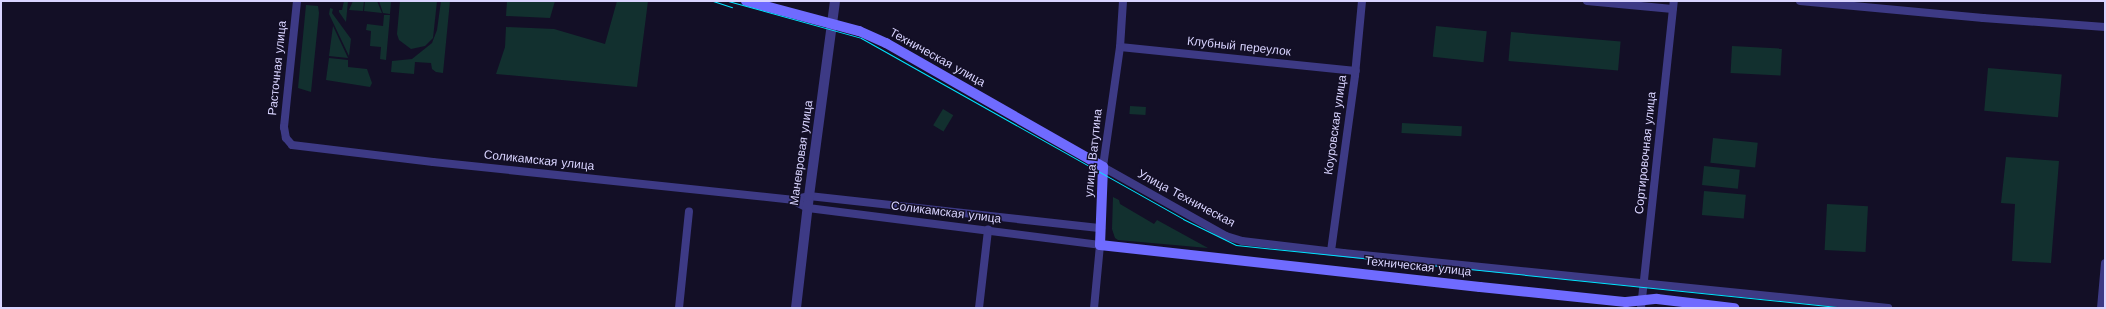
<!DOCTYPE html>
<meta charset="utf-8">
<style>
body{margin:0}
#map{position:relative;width:2106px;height:309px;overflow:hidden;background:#130f26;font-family:"Work Sans",sans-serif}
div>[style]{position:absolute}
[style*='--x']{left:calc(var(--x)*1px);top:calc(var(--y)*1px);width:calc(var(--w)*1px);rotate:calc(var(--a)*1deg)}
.green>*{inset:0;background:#12302f;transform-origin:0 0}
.minor>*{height:8px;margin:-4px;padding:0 4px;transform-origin:4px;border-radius:4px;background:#3d3a85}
.tertiary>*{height:10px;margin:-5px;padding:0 5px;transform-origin:5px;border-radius:5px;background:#3d3a85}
.secondary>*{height:10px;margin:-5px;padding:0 5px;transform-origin:5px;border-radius:5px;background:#6f6bff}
.tram>*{height:1px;margin:-0.5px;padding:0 0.5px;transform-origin:0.5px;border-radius:0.5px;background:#00e5ff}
span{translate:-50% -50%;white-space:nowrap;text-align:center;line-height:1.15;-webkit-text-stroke:3px #130f26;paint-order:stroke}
.street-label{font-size:12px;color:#d9d4ff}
.frame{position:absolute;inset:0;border:2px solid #d9d4ff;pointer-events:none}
</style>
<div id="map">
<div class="green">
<i style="clip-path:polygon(344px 1px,348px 1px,346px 22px,339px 12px,339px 10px,342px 10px)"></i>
<i style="clip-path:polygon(353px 1px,364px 1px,363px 11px,349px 10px)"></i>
<i style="clip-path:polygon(365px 1px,377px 1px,382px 13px,364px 11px)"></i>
<i style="clip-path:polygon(379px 1px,391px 1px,390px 14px,383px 13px)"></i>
<i style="clip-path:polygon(400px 1px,437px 1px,433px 38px,425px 46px,411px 49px,399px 40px,397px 34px)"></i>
<i style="clip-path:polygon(441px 1px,450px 1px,443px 73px,436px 72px,432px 69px,431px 63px,415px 62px,414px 74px,391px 72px,392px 61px,412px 59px,432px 43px,437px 30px)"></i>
<i style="clip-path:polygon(507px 1px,555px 1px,550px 18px,506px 16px)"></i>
<i style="clip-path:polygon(617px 1px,648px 1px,637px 87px,496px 74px,505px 47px,506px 27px,554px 29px,605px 44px)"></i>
<i style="clip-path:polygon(306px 5px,318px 6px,319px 13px,311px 92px,298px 88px)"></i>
<i style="clip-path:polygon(330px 8px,333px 9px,332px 13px,351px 39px,349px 56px,329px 14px)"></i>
<i style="clip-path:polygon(384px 15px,390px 15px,386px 60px,380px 59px,381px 47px,370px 46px,371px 31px,366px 30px,367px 24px,383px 26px)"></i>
<i style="clip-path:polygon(333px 26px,348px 58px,329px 56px)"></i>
<i style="left:1436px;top:26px;width:51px;height:31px;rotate:6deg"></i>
<i style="left:1511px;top:32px;width:110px;height:29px;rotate:5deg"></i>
<i style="left:1732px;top:46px;width:50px;height:27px;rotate:3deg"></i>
<i style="clip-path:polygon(329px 58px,348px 60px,348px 67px,367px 69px,372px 83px,370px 87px,326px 80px)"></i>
<i style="left:1988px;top:68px;width:74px;height:43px;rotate:5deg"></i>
<i style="left:1130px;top:106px;width:16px;height:8px;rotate:4deg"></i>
<i style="left:943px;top:109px;width:12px;height:19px;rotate:31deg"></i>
<i style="left:1402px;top:123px;width:60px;height:10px;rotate:3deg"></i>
<i style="left:1713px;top:138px;width:45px;height:25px;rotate:6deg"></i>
<i style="clip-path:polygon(2006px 157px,2059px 161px,2051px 263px,2012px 261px,2015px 204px,2001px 203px)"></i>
<i style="left:1704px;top:166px;width:36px;height:19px;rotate:6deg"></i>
<i style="left:1704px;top:191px;width:42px;height:24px;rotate:5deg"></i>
<i style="clip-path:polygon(1113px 197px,1119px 200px,1120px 204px,1154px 224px,1157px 220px,1208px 248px,1118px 240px,1115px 238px,1112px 229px)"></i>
<i style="left:1827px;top:204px;width:41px;height:46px;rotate:3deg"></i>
</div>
<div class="minor">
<i style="--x:297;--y:1;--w:127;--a:95.9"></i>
<i style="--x:284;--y:127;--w:11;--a:80"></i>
<i style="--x:286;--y:138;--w:9;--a:49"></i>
<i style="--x:292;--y:145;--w:142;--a:6.9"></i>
<i style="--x:433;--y:162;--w:361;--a:6"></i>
<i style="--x:792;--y:200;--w:17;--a:-13"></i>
<i style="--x:809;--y:196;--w:294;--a:6.3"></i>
<i style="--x:1123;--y:1;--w:46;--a:93.7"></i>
<i style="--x:1120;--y:47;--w:121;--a:98.1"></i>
<i style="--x:1103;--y:167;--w:141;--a:29.3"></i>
<i style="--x:1226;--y:236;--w:17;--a:17"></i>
<i style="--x:1242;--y:241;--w:102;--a:6.8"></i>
<i style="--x:1343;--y:253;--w:548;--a:5.76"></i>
<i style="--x:1587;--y:1;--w:86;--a:5.3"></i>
<i style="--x:1800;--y:1;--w:184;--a:5.3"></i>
<i style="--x:1983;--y:18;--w:122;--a:4.2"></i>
<i style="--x:1120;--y:47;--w:237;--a:5.8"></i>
<i style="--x:792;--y:200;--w:18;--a:27"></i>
<i style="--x:808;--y:208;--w:294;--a:7.2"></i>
<i style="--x:1100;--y:245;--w:63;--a:95.4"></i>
<i style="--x:1331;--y:251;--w:178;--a:-82.2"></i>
<i style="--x:1355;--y:75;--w:74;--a:-84.6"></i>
<i style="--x:679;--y:308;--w:97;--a:-84.1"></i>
<i style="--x:979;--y:308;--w:79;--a:-83.4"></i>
<i style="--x:1641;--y:308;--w:309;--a:-83.9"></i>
<i style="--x:2101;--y:308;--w:45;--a:-84.9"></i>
</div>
<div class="tertiary">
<i style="--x:796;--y:308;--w:113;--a:-83.4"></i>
<i style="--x:809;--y:196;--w:197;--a:-82.4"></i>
</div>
<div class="secondary">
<i style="--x:746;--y:1;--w:117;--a:14.9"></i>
<i style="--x:859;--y:31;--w:30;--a:24"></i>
<i style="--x:886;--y:43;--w:250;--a:29.7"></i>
<i style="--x:1103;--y:167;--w:78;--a:92.2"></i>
<i style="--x:1100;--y:245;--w:382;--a:6.3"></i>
<i style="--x:1480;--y:287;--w:147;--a:5.9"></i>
<i style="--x:1626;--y:302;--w:31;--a:-6"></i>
<i style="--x:1657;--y:299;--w:78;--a:6.7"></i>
</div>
<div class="tram">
<i style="--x:713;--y:1;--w:20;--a:18"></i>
<i style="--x:728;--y:1;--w:138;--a:15.5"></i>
<i style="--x:861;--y:38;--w:369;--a:29.3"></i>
<i style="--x:1183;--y:219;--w:59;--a:26.1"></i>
<i style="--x:1236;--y:245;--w:614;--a:5.89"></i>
</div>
<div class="street-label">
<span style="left:1239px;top:47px;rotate:6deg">Клубный переулок</span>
<span style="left:937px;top:58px;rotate:29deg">Техническая улица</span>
<span style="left:278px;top:68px;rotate:-84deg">Расточная улица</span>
<span style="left:1336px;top:125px;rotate:-82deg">Коуровская улица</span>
<span style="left:802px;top:153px;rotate:-82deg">Маневровая улица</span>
<span style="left:1094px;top:153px;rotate:-84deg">улица Ватутина</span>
<span style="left:1646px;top:153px;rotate:-84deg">Сортировочная улица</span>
<span style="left:539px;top:161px;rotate:6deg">Соликамская улица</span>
<span style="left:1186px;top:199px;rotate:28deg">Улица Техническая</span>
<span style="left:946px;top:213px;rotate:7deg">Соликамская улица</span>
<span style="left:1418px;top:267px;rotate:6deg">Техническая улица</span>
</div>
<div class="frame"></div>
</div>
